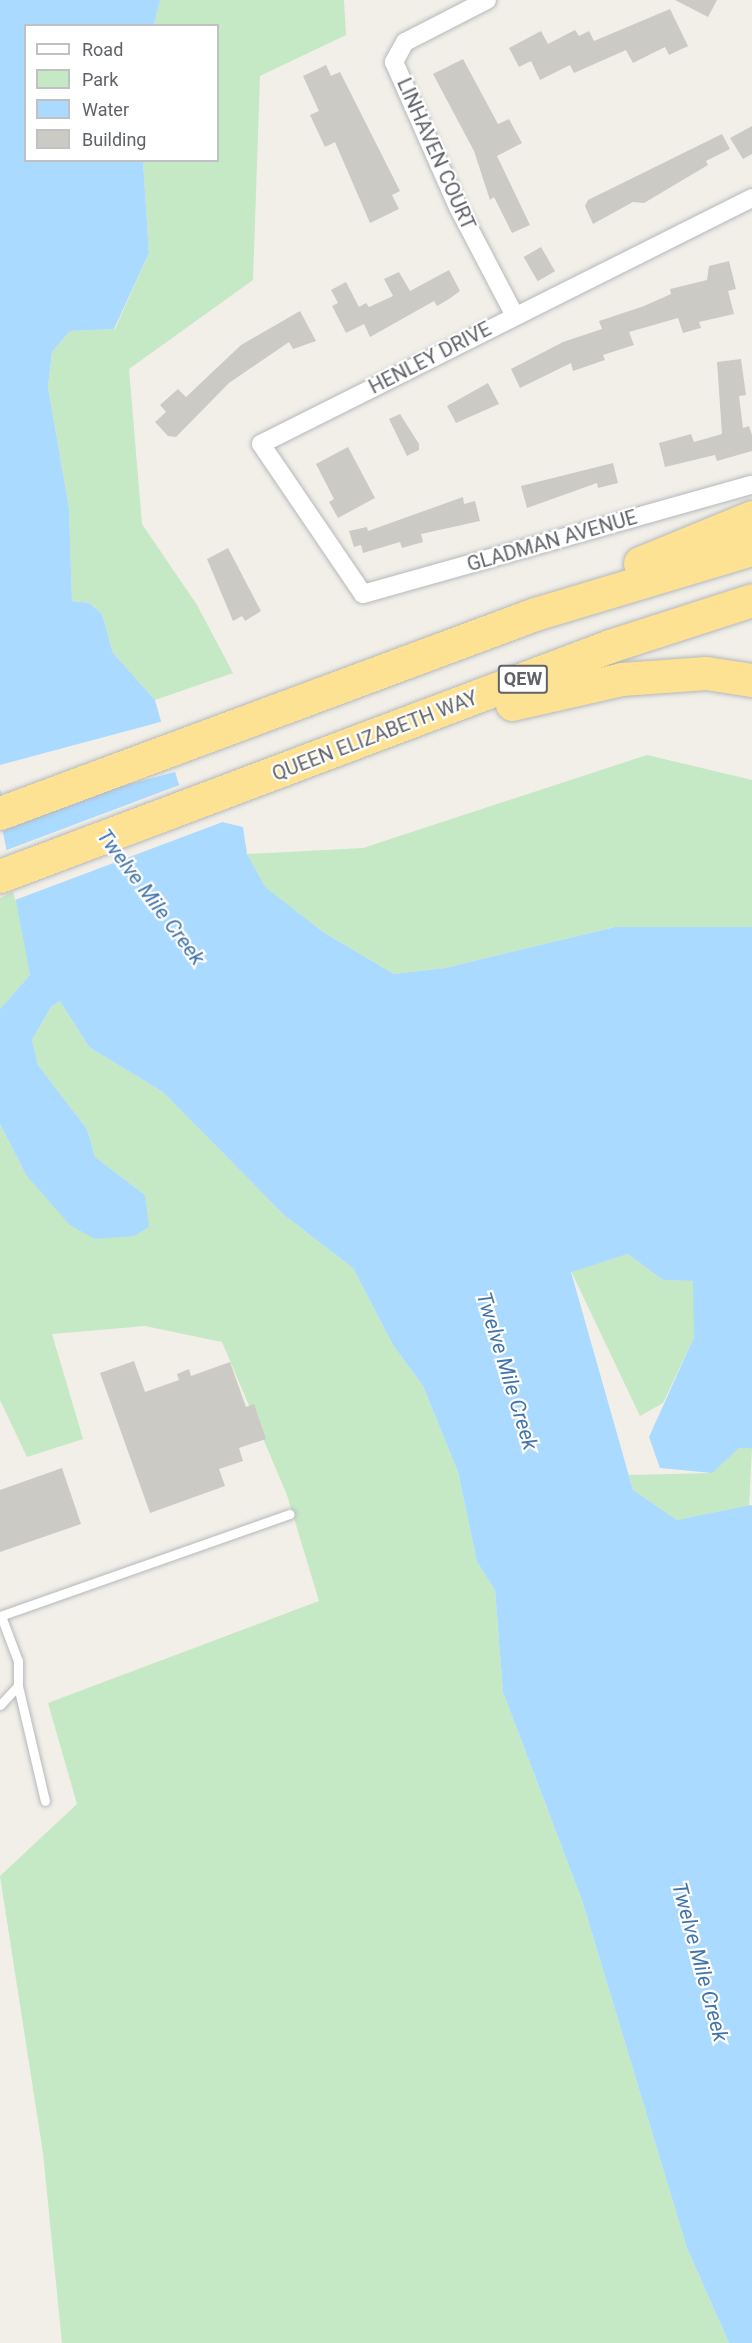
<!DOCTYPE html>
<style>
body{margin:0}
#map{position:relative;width:752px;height:2343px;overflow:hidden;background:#f1efe8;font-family:Roboto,sans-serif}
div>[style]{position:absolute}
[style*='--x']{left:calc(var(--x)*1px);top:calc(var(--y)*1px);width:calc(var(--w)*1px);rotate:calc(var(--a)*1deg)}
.green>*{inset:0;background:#c5e8c5}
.water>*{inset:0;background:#aadaff}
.pier>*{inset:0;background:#f1efe8;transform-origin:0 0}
.building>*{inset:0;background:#cccac5;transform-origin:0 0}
.roads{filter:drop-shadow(0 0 2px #b5b8bc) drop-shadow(0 0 2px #b5b8bc)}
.service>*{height:9px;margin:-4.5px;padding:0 4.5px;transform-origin:4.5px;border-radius:4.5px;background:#fff}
.minor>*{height:18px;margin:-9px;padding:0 9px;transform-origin:9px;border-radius:9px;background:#fff}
.motorway>*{height:33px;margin:-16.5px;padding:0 16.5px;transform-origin:16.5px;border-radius:16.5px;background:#fde293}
span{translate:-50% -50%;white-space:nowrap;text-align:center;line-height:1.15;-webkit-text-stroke:4.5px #fff;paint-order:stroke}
.shield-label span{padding:2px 4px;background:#fff;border:2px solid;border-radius:4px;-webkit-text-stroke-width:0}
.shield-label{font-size:18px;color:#5f6368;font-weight:700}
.street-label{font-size:20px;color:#5f6368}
.water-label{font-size:21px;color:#4174aa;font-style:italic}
.legend{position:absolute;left:24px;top:24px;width:195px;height:138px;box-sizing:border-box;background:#fff;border:2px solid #bfc1c3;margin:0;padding:8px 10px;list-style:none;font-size:18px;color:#5f6368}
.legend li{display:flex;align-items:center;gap:12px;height:30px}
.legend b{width:30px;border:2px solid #bfc1c3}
</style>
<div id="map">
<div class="green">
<i style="clip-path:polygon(160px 0,344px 0,346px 35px,260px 76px,253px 280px,129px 369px,142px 524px,197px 605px,233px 673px,155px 700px,113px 653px,102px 614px,89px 603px,72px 601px,69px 508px,48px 387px,52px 352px,70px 331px,115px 329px,149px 253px,143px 161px,218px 160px,218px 26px,154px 25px)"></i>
<i style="clip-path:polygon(647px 755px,752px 780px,752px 927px,615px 927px,445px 968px,394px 974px,323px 932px,264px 887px,247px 854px,363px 848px)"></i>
<i style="clip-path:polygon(16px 890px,30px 975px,0 1009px,0 898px)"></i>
<i style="clip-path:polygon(60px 1001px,89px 1047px,163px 1092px,284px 1215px,353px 1268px,393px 1345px,423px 1386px,458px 1472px,477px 1562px,495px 1590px,503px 1692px,582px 1900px,687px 2248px,729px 2343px,62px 2343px,43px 2153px,0 1876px,77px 1804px,48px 1703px,319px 1601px,287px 1495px,222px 1342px,145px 1326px,52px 1334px,83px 1439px,27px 1457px,0 1400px,0 1124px,26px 1175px,145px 1195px,95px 1157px,87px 1129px,38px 1065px,32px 1040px,51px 1007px)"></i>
<i style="clip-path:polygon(628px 1254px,663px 1280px,694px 1281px,694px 1337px,663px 1403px,640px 1416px,571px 1271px)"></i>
<i style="clip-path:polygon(739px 1448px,752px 1448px,749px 1507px,677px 1520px,633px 1490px,629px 1475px,711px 1473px)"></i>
</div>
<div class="water">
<i style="clip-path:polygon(0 0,160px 0,154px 25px,26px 26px,26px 160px,143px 161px,149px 253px,114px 329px,70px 331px,52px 352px,48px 387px,69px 508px,72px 601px,89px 603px,102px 614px,113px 653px,155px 700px,178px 782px,197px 816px,243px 827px,247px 854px,265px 887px,323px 932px,394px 974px,445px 968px,615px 927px,752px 927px,752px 1448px,739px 1448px,712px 1473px,660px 1468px,649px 1437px,694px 1337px,693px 1281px,663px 1280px,628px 1254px,571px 1272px,633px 1490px,677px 1520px,752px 1505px,752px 2343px,729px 2343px,687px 2248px,582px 1900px,503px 1692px,495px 1590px,477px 1562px,458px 1472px,423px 1386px,393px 1345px,353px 1268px,284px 1215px,163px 1092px,89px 1047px,60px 1001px,51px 1007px,32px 1040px,38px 1065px,87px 1129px,95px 1157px,145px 1195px,149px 1227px,134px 1236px,95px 1239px,70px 1225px,26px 1175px,0 1124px,0 1009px,30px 975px,0 816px)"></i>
</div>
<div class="pier">
<i style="left:164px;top:721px;width:52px;height:176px;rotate:75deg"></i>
<i style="clip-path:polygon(182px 784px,200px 813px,228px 820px,15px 900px,4px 851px)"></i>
</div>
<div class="building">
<i style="clip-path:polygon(675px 0,717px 0,708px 17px)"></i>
<i style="clip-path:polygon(670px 9px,688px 46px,669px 55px,665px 47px,633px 63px,626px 50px,574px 73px,570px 65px,540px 80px,531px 61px,519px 67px,509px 48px,541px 31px,548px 44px,575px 30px,579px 36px,589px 31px,594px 41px)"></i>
<i style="clip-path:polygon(463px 59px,498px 124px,509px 119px,522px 143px,497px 156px,530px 225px,512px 233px,494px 197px,490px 200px,474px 151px,433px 74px)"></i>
<i style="clip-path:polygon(326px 65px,331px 76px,340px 72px,400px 191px,392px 195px,399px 209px,370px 223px,335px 142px,325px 147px,310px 115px,319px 111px,303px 76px)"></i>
<i style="clip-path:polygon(752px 126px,752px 154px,743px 159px,730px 138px)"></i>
<i style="clip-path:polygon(722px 134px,730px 149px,706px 161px,708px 165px,644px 203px,633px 202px,593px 224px,585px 206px,588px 200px)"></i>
<i style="left:541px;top:247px;width:28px;height:20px;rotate:60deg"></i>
<i style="clip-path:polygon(729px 261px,736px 289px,728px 291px,734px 314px,699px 322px,701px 328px,683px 333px,678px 318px,629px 332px,634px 345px,603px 355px,605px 360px,573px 371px,571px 363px,520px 388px,511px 369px,563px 342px,602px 329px,599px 321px,644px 306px,671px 294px,670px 289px,707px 280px,709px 266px)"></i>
<i style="clip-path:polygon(449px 270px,460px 291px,449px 299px,437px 306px,434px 301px,370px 337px,364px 324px,346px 333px,332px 306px,338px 303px,331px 290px,346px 282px,359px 307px,366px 303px,369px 307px,393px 296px,384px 279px,399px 272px,410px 291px)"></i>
<i style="clip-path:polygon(300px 311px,316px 341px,293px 349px,289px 342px,229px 383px,176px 437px,168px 436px,155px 422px,166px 412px,160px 405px,178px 389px,186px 397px,241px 345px)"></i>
<i style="clip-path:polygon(741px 359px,746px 395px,739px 396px,743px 428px,749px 426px,752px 435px,752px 451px,717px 461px,715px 455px,665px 467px,659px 443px,691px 434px,694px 442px,722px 434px,717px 362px)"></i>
<i style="clip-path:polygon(488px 383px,499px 404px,456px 423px,447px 406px)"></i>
<i style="clip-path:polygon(400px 414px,419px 444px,419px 450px,407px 456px,389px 419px)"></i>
<i style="clip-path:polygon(348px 447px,375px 498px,338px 518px,329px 502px,334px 499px,316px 464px)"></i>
<i style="clip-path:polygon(613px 463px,618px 483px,598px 488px,597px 483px,527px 508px,521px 486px)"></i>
<i style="clip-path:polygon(463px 497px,464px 504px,475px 501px,480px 521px,421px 534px,423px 542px,402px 548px,400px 542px,363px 553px,361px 545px,354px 547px,349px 531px,367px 527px,368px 531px)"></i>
<i style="clip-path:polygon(228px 548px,261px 611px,245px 621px,242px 616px,233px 621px,207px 559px)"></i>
<i style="clip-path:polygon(134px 1361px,145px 1392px,179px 1380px,177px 1374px,189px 1369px,191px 1376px,230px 1362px,246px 1407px,254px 1404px,266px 1439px,239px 1448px,243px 1461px,219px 1469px,225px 1486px,150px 1513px,100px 1373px)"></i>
<i style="clip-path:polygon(62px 1468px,81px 1524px,0 1552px,0 1490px)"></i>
</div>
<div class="roads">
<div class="service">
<i style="--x:0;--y:1616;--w:307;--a:-19.4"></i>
<i style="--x:18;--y:1686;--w:118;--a:76.8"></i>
<i style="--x:0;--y:1705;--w:26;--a:-47"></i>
<i style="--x:18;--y:1686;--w:25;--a:-90"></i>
<i style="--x:18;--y:1661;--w:48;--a:-110.7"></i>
</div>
<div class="minor">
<i style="--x:487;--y:0;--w:92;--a:152.9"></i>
<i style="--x:405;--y:42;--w:23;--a:119"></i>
<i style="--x:394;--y:62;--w:158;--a:66.2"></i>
<i style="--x:458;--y:207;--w:123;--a:62.4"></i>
<i style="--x:752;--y:198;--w:549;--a:153.39"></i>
<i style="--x:261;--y:444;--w:181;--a:55.8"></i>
<i style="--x:363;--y:594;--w:404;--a:-15.7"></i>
</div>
<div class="motorway">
<i style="--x:640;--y:563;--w:121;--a:-22.3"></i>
<i style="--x:512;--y:704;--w:113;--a:-12.8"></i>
<i style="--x:622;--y:679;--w:84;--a:-4.1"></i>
<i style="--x:706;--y:673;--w:47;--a:8.7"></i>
<i style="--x:0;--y:813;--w:571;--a:-20.4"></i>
<i style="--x:535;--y:614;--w:227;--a:-16.7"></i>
<i style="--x:0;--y:876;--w:652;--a:-20.66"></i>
<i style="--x:610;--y:646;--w:149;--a:-17.9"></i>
</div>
</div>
<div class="shield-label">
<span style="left:523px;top:679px">QEW</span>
</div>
<div class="street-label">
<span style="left:436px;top:154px;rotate:66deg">LINHAVEN COURT</span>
<span style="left:430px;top:358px;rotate:-27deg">HENLEY DRIVE</span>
<span style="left:552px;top:541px;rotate:-16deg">GLADMAN AVENUE</span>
<span style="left:375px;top:736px;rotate:-21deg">QUEEN ELIZABETH WAY</span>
</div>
<div class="water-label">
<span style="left:151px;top:897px;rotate:53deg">Twelve Mile Creek</span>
<span style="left:507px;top:1371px;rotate:73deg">Twelve Mile Creek</span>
<span style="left:700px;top:1962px;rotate:75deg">Twelve Mile Creek</span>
</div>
<ul class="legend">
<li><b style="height:8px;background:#fff"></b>Road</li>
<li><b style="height:16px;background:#c5e8c5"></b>Park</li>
<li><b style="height:16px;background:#aadaff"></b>Water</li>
<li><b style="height:16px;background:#cccac5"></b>Building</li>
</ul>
</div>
